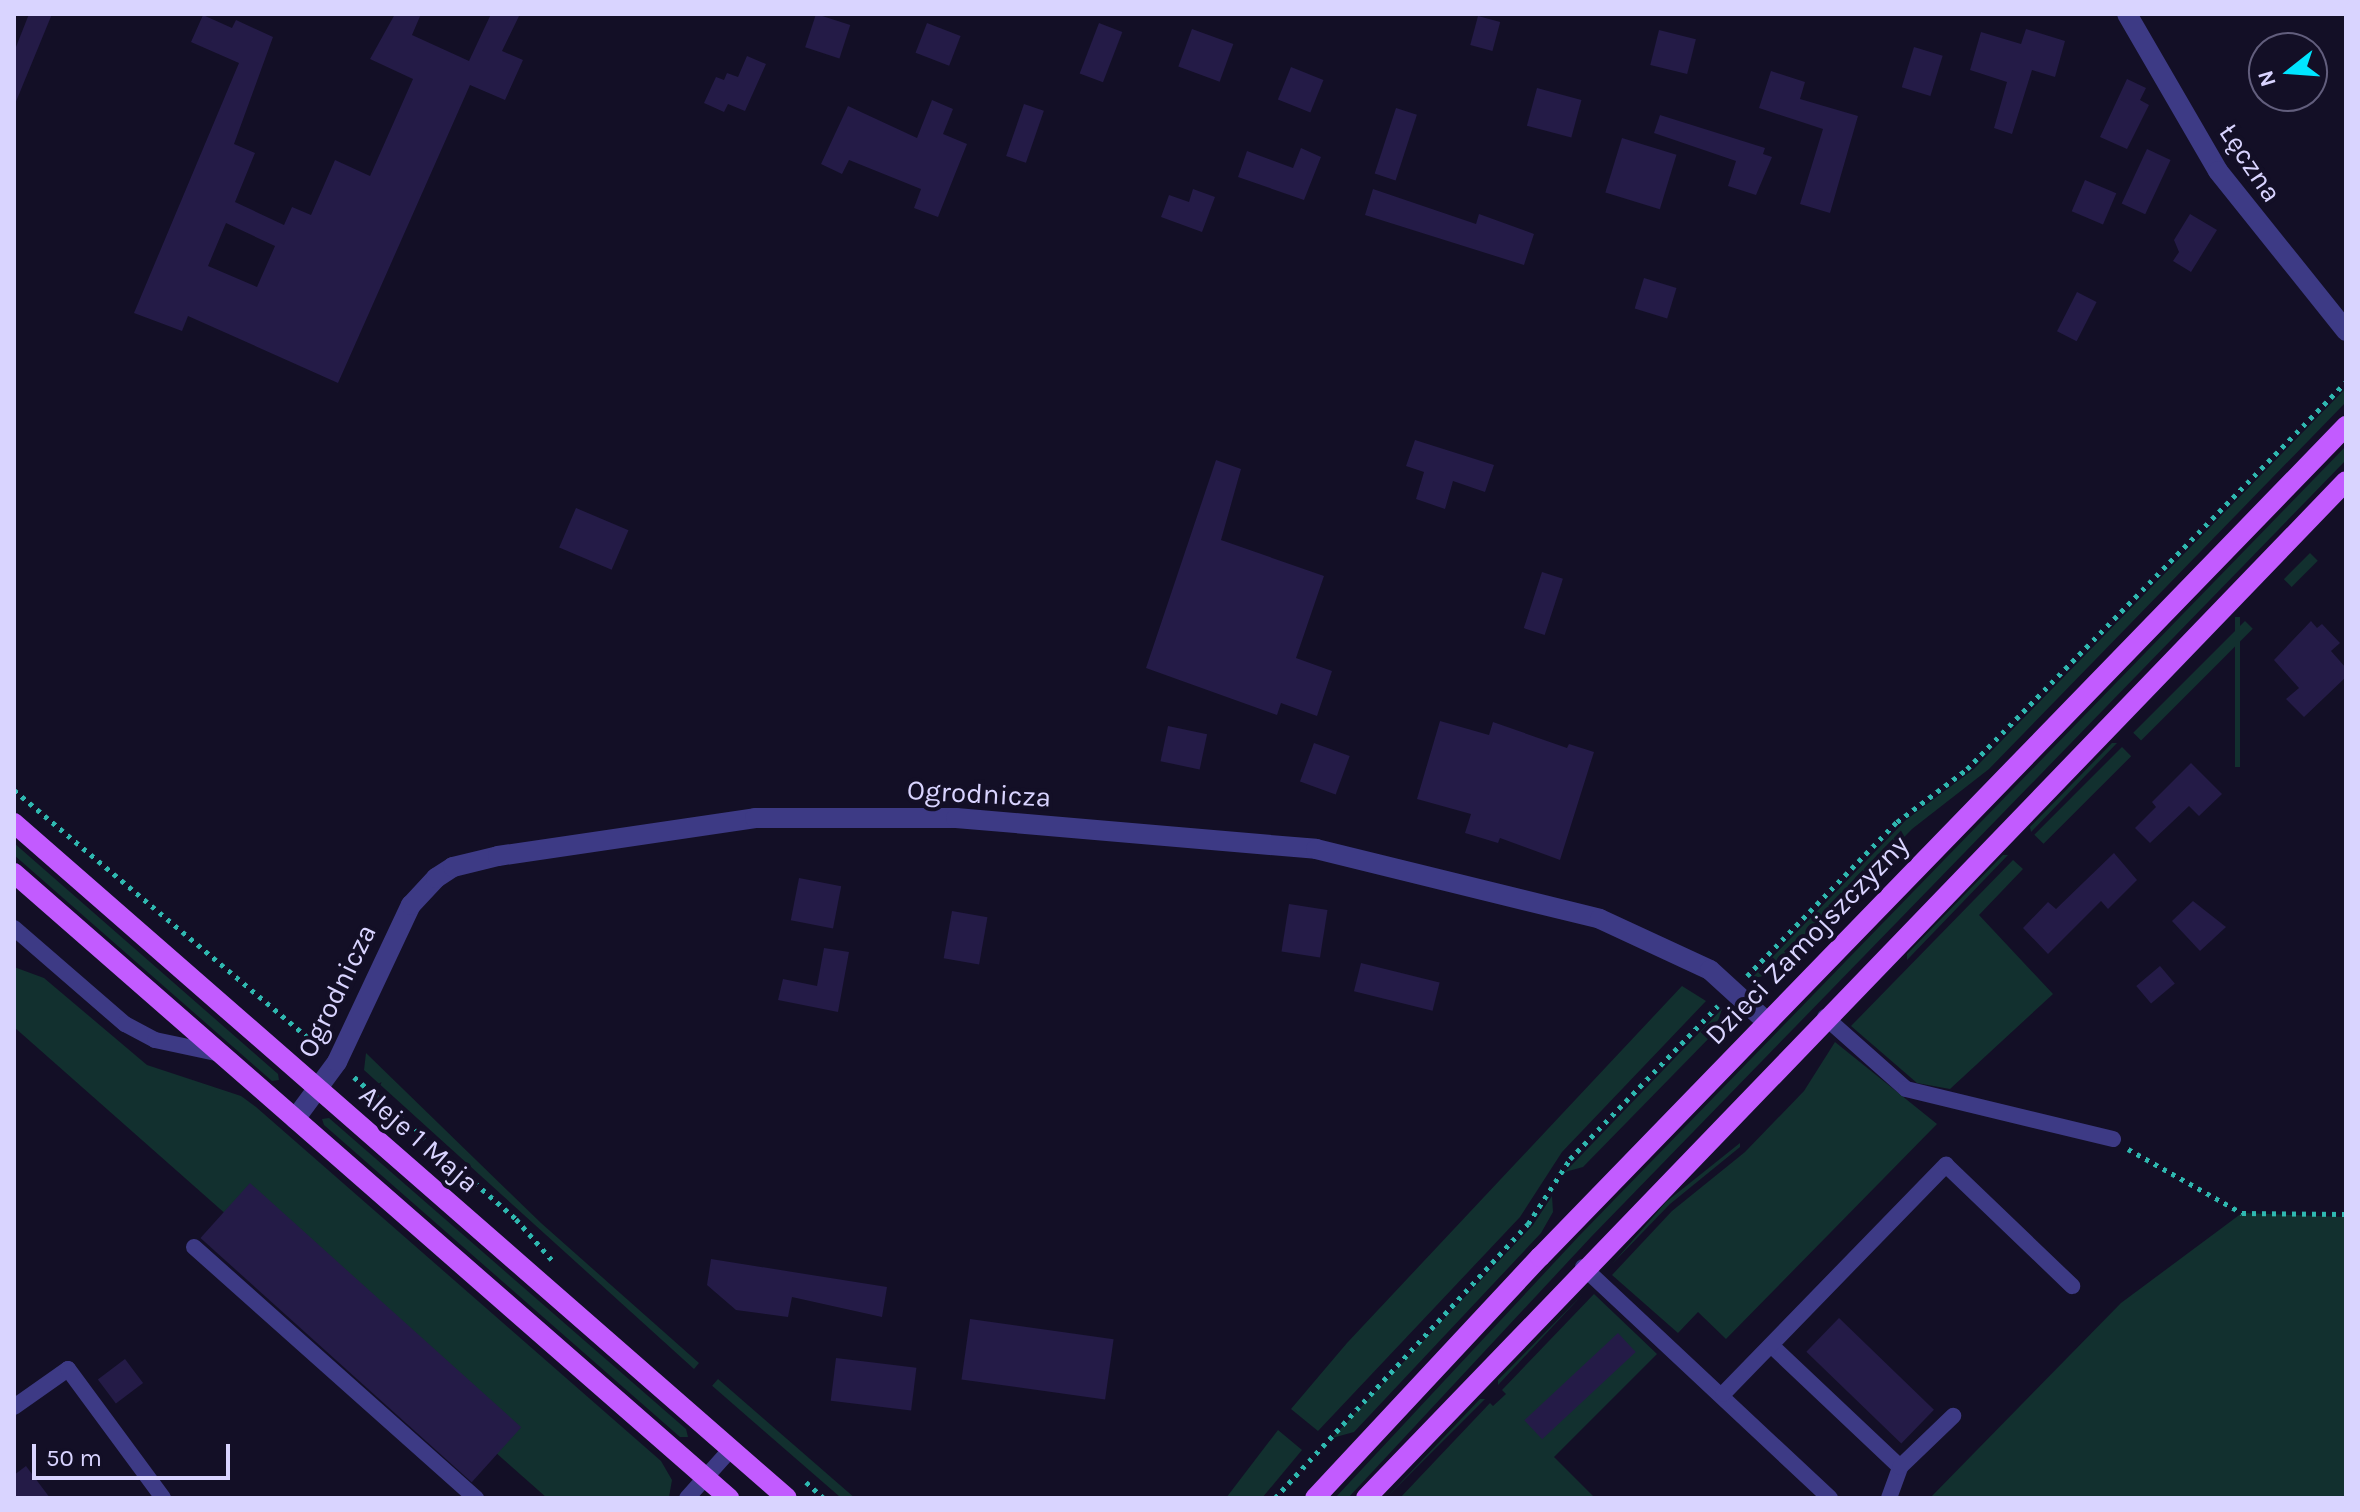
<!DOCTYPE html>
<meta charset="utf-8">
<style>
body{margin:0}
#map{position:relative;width:2360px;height:1512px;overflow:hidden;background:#130f26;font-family:Karla,sans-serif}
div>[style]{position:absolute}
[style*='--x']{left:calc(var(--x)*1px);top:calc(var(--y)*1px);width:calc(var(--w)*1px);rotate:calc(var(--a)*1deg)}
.green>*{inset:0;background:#12302f;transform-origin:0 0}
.building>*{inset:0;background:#241b47;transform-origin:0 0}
.path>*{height:5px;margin-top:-2.5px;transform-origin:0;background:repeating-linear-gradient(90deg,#2fb8b0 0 4px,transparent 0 10px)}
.lane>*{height:16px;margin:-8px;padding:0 8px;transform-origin:8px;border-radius:8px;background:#3d3a85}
.street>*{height:20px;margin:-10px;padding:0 10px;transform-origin:10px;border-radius:10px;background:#3d3a85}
.primary>*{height:20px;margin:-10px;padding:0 10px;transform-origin:10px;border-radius:10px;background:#c25bff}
span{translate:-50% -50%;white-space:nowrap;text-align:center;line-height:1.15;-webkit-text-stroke:8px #130f26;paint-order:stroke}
.street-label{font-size:28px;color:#d9d4ff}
.frame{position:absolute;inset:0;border:16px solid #d9d4ff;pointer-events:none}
.north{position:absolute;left:2248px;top:32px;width:80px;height:80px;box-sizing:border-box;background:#130f26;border:2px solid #625e7d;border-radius:50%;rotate:253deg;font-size:22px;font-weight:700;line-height:32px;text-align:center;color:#d9d4ff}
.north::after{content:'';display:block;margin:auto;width:28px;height:36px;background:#00e5ff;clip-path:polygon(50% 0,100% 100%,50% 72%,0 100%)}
.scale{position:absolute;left:32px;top:1444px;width:198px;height:36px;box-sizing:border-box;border:4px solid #d9d4ff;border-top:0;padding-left:10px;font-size:24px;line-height:28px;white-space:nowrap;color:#d9d4ff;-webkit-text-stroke:6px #130f26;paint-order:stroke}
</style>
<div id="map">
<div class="green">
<i style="clip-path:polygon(2346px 388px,2346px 402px,1989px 769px,1912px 829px,1771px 974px,1751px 979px,1906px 820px,1974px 769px)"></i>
<i style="clip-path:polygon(2346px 446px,2346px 460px,1591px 1237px,1348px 1498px,1335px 1498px,1579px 1236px)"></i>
<i style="left:2310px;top:553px;width:11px;height:37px;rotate:45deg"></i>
<i style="left:2235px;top:617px;width:5px;height:150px"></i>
<i style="left:2245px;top:621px;width:11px;height:158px;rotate:45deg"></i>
<i style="clip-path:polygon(2112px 743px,2117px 743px,2031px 832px,2030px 827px)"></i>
<i style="left:2122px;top:747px;width:13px;height:124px;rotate:45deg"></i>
<i style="clip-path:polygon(14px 843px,278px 1074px,279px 1080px,272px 1081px,14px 855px)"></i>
<i style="clip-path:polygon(2003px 855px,2008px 855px,1907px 960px,1907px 954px)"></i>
<i style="clip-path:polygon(2013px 860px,2023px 869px,1979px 915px,2053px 994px,1950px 1089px,1917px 1083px,1851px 1026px)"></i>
<i style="clip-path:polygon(14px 967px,44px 978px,147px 1065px,241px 1096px,256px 1107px,661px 1461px,672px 1480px,669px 1497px,547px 1498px,14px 1027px)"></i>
<i style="clip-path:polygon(1682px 986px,1706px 1001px,1562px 1152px,1520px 1217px,1318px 1431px,1291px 1409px,1347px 1343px)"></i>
<i style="clip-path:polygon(1722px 1009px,1714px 1033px,1583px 1167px,1565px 1172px)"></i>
<i style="clip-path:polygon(1835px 1042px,1937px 1124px,1726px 1339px,1698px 1312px,1678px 1333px,1612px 1275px,1672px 1211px,1745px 1152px,1804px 1091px)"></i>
<i style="clip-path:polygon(366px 1053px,541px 1223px,699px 1363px,694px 1369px,364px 1070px)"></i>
<i style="clip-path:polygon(329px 1118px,686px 1429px,688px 1437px,680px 1437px,324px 1125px,322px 1119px)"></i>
<i style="clip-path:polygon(1740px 1143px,1740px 1147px,1670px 1204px,1612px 1264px,1666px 1202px)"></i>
<i style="clip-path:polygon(1552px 1196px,1553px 1212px,1541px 1233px,1354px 1432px,1332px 1438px,1533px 1225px)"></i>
<i style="clip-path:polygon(2242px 1213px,2346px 1217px,2346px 1498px,1930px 1498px,2121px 1303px)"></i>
<i style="clip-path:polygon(1583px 1294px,1498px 1385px,1498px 1380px)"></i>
<i style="clip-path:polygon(1594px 1294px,1657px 1354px,1554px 1457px,1595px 1498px,1400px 1498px,1490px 1403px,1493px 1406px,1506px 1394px,1502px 1390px)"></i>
<i style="left:718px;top:1379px;width:181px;height:9px;rotate:41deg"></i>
<i style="clip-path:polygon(1480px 1399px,1485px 1399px,1386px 1498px)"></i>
<i style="clip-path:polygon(1278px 1430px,1302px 1450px,1262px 1498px,1226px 1498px)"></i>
</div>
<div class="building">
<i style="clip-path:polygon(29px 14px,52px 14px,15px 104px,14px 52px)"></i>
<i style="clip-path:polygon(evenodd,395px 14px,421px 14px,412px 35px,469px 61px,491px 14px,520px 14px,502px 51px,523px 60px,505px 100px,470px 85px,338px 383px,188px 316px,182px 331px,134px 313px,239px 63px,191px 42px,203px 15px,232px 28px,236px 20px,273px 37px,234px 144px,255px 153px,235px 202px,284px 225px,292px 207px,311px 215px,335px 160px,370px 176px,413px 79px,370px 59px,395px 14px,226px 223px,275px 246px,257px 287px,208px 266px,226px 223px)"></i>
<i style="left:816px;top:14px;width:36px;height:35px;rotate:18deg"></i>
<i style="left:1478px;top:16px;width:23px;height:30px;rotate:15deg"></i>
<i style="left:927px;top:23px;width:36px;height:32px;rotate:21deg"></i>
<i style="left:1099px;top:23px;width:25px;height:54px;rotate:21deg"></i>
<i style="left:1192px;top:29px;width:44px;height:40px;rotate:20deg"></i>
<i style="clip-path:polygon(2026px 29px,2065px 41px,2055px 77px,2032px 70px,2012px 134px,1994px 128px,2007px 82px,1970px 70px,1981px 32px,2021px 44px)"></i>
<i style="left:1659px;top:30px;width:38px;height:36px;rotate:14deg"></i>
<i style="left:1914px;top:47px;width:30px;height:42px;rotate:17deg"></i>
<i style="clip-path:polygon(747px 56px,766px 64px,745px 111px,728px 104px,724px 112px,704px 103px,716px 77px,724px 80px,727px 73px,738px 77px)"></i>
<i style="left:1291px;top:67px;width:35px;height:35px;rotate:22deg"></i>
<i style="clip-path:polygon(1771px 71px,1805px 82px,1800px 99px,1858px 116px,1830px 213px,1800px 204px,1823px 129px,1759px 108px)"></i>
<i style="clip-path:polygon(2127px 79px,2146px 88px,2140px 100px,2149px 105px,2127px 149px,2100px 137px)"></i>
<i style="left:1537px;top:88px;width:46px;height:39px;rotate:15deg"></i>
<i style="clip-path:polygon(932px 100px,953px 109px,943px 134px,967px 144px,938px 217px,914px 208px,921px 189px,849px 160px,842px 174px,821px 164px,848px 106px,917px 138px)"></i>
<i style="left:1024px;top:104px;width:21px;height:55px;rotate:19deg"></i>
<i style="left:1396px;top:108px;width:22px;height:69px;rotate:18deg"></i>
<i style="clip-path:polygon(1660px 115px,1765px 148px,1763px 154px,1772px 157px,1756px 195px,1728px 186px,1736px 161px,1654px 133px)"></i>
<i style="left:1622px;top:138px;width:57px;height:57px;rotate:17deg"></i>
<i style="clip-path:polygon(1301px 148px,1321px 157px,1304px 200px,1238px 177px,1247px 151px,1293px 168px)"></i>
<i style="left:2147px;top:149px;width:26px;height:60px;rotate:25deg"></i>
<i style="left:2085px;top:180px;width:34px;height:34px;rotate:23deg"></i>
<i style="clip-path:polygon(1193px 189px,1215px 197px,1202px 232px,1161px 217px,1169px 195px,1189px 202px)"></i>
<i style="clip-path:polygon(1373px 189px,1476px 224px,1479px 214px,1534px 234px,1524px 265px,1365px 215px)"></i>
<i style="clip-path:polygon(2190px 214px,2217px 230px,2191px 272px,2173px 261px,2179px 252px,2174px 240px)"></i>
<i style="left:1644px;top:278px;width:34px;height:32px;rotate:17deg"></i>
<i style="left:2077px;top:292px;width:22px;height:44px;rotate:27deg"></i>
<i style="clip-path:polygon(1415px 440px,1494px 465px,1485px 492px,1453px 481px,1445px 509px,1416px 499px,1424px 472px,1406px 466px)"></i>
<i style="clip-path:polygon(1216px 460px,1241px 469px,1221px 540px,1324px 576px,1296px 658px,1332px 671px,1317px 716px,1281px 703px,1277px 715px,1146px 668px)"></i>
<i style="left:576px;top:508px;width:57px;height:43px;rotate:23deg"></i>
<i style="left:1542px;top:572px;width:22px;height:59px;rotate:18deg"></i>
<i style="clip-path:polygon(2311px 621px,2317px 628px,2322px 624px,2340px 643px,2331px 651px,2346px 668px,2346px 677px,2304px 717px,2286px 699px,2299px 688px,2274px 660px)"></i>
<i style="clip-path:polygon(1440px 721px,1489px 735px,1493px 722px,1567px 748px,1569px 744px,1594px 752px,1560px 860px,1500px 838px,1498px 843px,1465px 833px,1471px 814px,1417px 799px)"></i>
<i style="left:1168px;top:726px;width:40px;height:36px;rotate:12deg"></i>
<i style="left:1314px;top:743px;width:38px;height:41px;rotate:20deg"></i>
<i style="clip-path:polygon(2191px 763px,2222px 794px,2199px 816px,2189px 806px,2150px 843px,2135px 828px,2156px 807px,2152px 802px)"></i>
<i style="clip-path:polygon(2114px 853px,2137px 880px,2108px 909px,2101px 901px,2048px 954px,2023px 928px,2048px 902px,2056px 909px)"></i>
<i style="left:799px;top:878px;width:43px;height:43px;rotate:11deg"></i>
<i style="clip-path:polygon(2193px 901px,2226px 927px,2200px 951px,2172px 921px)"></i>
<i style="left:1289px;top:904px;width:39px;height:48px;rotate:9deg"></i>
<i style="left:952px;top:911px;width:36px;height:48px;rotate:10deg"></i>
<i style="clip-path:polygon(824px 948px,849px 952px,838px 1012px,778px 1000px,783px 979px,817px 986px)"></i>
<i style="left:1361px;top:963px;width:81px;height:29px;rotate:14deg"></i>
<i style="left:2160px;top:966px;width:23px;height:31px;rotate:50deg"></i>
<i style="left:250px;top:1183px;width:365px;height:74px;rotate:42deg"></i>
<i style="clip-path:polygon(711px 1259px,887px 1287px,882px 1317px,792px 1297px,788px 1317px,736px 1310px,707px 1285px)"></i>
<i style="left:1839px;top:1318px;width:132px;height:47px;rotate:44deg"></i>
<i style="left:970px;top:1319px;width:145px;height:61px;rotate:8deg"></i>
<i style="left:1618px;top:1333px;width:26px;height:128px;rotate:47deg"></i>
<i style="left:836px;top:1358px;width:81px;height:43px;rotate:7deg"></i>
<i style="left:125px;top:1359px;width:30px;height:34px;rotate:53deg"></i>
<i style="clip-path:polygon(26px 1466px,50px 1498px,14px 1498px,14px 1475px)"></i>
</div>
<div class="path">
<i style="--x:14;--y:790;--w:399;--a:40.1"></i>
<i style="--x:1747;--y:976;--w:215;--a:-45.8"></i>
<i style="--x:1897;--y:822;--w:88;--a:-37.1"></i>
<i style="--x:1967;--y:769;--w:542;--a:-45.6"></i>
<i style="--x:354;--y:1077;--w:215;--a:41.2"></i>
<i style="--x:516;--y:1219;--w:55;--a:48.7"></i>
<i style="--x:2128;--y:1149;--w:131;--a:29.3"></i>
<i style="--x:2242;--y:1213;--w:104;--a:0.6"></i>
<i style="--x:806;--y:1482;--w:24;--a:42"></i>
<i style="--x:1275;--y:1498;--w:373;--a:-47.3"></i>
<i style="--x:1528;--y:1224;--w:77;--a:-57.1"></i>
<i style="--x:1570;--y:1159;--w:213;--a:-46"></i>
</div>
<div class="lane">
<i style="--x:14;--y:928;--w:147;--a:40.9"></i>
<i style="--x:125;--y:1024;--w:34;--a:28"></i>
<i style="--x:155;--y:1040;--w:67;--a:12"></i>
<i style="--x:1825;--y:1017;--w:108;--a:41.6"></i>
<i style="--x:1906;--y:1089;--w:213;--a:13.6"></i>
<i style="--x:194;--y:1247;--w:378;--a:41.7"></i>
<i style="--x:1583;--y:1267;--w:338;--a:43.1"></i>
<i style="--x:1772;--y:1346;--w:176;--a:43.4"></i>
<i style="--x:1723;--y:1394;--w:320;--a:-45.8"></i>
<i style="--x:1946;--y:1165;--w:175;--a:43.8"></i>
<i style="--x:14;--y:1407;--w:66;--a:-35.1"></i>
<i style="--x:68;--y:1369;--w:160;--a:53.6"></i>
<i style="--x:687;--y:1498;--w:66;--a:-48.1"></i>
<i style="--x:1889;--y:1498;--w:33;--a:-70"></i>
<i style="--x:1900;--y:1467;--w:74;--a:-43.9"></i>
</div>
<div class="street">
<i style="--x:2127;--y:14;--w:181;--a:59.9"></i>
<i style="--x:2218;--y:171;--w:205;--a:51.3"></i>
<i style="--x:295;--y:1119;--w:71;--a:-53.6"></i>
<i style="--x:337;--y:1062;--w:174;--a:-64.8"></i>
<i style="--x:411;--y:905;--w:37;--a:-47"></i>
<i style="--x:436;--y:878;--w:20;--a:-33"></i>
<i style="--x:453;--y:867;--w:46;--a:-13.7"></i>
<i style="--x:498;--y:856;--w:260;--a:-8.4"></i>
<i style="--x:755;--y:818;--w:201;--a:0"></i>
<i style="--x:956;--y:818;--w:361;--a:4.9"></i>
<i style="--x:1316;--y:849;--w:292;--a:13.8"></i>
<i style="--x:1600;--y:919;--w:121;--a:24.9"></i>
<i style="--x:1710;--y:970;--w:77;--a:42.4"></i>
</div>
<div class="primary">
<i style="--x:14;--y:823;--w:1026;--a:41.13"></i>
<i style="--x:14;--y:873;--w:950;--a:41.16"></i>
<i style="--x:1315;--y:1498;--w:330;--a:-47"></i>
<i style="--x:1540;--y:1257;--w:1158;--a:-45.87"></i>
<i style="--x:1366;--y:1498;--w:1412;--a:-46.06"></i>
</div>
<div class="street-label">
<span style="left:2250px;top:163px;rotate:56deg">Łęczna</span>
<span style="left:979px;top:794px;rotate:3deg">Ogrodnicza</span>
<span style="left:1807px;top:940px;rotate:-46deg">Dzieci Zamojszczyzny</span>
<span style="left:337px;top:991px;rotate:-64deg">Ogrodnicza</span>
<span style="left:419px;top:1139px;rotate:41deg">Aleje 1 Maja</span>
</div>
<div class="frame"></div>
<div class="north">N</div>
<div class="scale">50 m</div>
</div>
